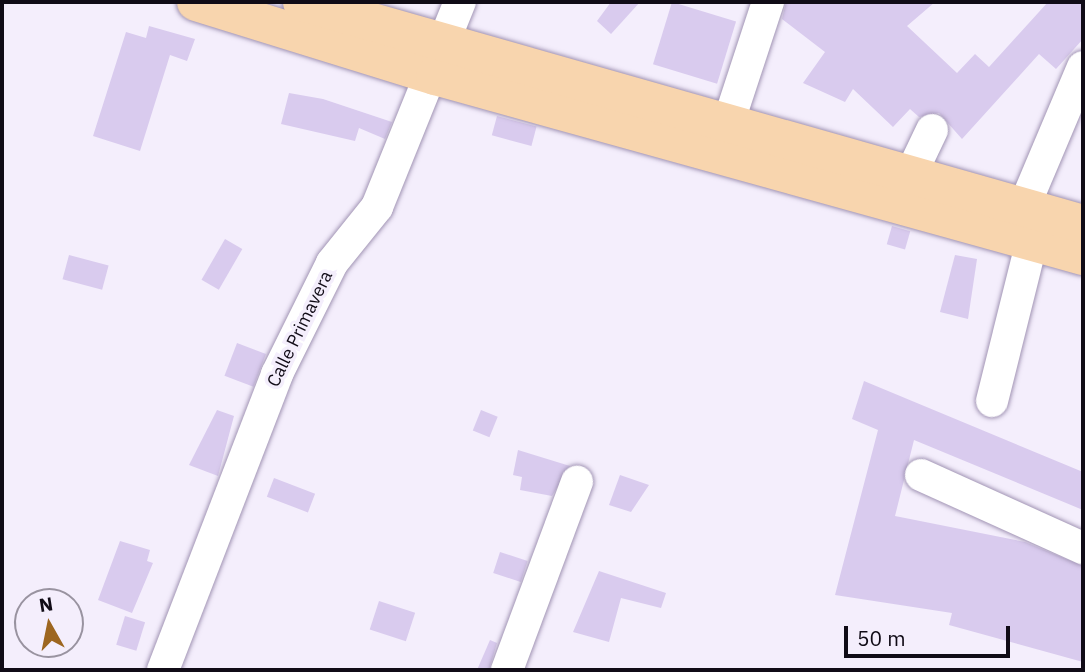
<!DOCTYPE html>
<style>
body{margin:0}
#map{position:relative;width:1085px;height:672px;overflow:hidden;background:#f4eefc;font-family:"IBM Plex Sans",sans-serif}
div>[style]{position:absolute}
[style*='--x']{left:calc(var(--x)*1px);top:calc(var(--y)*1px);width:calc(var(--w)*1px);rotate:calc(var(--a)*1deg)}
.building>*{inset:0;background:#d9cbee;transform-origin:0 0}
.roads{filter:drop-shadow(0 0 2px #a194b4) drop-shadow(0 0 2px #a194b4)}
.minor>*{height:32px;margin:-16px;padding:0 16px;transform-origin:16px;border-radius:16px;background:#fff}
.major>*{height:38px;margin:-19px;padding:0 19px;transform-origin:19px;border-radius:19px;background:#f8d5ae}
span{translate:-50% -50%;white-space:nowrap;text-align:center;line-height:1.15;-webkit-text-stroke:7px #f4eefc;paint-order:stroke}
.street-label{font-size:18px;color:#100b16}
.frame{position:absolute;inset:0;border:4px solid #100b16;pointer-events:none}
.north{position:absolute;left:14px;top:588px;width:70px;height:70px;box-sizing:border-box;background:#f4eefc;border:2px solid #9993a0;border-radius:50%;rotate:351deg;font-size:19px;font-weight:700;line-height:28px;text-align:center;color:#100b16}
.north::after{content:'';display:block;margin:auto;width:24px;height:32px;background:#9d6620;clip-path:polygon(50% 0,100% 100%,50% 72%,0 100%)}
.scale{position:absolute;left:844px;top:626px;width:166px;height:32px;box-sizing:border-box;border:4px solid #100b16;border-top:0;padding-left:9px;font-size:21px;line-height:24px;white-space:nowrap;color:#100b16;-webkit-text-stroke:5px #f4eefc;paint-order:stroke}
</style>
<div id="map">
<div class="building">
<i style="clip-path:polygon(611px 2px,640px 2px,611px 34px,597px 21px)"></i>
<i style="left:672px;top:2px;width:67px;height:65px;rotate:17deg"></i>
<i style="clip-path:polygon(786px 2px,935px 2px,907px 26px,957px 73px,975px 54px,989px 67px,1048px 2px,1083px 2px,1083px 39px,1056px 69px,1039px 54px,962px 139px,939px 113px,919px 117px,910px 109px,893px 127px,853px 89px,845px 102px,803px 83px,825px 52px,782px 19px)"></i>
<i style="clip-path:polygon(149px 26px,195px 39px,187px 61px,170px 55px,140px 151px,93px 136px,126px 32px,146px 38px)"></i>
<i style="clip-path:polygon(289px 93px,323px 99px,392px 122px,385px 139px,359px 128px,355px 141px,281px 124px)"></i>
<i style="left:497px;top:116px;width:41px;height:20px;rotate:15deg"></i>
<i style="left:892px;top:226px;width:19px;height:19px;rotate:16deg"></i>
<i style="left:225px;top:239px;width:20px;height:47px;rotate:30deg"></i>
<i style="left:69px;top:255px;width:41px;height:25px;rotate:15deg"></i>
<i style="clip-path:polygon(955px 255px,977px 259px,968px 319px,940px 312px)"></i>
<i style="left:237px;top:343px;width:31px;height:35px;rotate:21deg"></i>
<i style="clip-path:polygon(864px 381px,1083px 472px,1083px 510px,914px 440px,895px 516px,1025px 542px,1083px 566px,1083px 662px,949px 625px,952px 613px,835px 595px,878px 430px,852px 419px)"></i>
<i style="clip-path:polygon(217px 410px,234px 416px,218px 476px,189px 465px)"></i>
<i style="left:481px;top:410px;width:18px;height:22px;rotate:22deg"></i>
<i style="clip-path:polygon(518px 450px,570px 466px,552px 496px,520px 490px,522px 477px,513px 475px)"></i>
<i style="clip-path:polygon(620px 475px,649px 485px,631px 512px,609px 505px)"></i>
<i style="left:274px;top:478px;width:44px;height:20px;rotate:21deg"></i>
<i style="clip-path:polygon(120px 541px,150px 550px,147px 561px,153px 563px,132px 613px,98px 600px)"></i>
<i style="left:500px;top:552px;width:29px;height:22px;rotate:18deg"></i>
<i style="clip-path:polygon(599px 571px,666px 593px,661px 608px,621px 598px,609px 642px,573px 632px)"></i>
<i style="left:379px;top:601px;width:38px;height:30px;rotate:18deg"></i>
<i style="left:125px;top:616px;width:21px;height:30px;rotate:17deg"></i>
<i style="clip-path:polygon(490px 640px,497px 643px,489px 670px,477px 670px)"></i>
</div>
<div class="roads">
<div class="minor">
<i style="--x:721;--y:145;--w:151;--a:-71.8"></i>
<i style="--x:901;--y:195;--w:72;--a:-64.5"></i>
<i style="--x:1023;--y:209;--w:154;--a:-67.1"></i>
<i style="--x:992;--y:401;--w:165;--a:-76"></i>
<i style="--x:921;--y:475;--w:178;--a:24.3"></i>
<i style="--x:163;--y:670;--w:317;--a:-68.9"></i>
<i style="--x:277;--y:374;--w:124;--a:-63.6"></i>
<i style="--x:332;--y:263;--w:72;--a:-51.2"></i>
<i style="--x:377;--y:207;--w:221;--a:-68"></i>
<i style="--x:507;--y:670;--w:201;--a:-69.6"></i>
</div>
<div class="major">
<i style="--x:196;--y:2;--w:250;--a:17.2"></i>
<i style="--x:435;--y:76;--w:673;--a:15.52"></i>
<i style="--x:302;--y:2;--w:812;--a:15.87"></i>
</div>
</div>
<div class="street-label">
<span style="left:300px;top:329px;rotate:-64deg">Calle Primavera</span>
</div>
<div class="frame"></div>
<div class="north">N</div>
<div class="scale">50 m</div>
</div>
